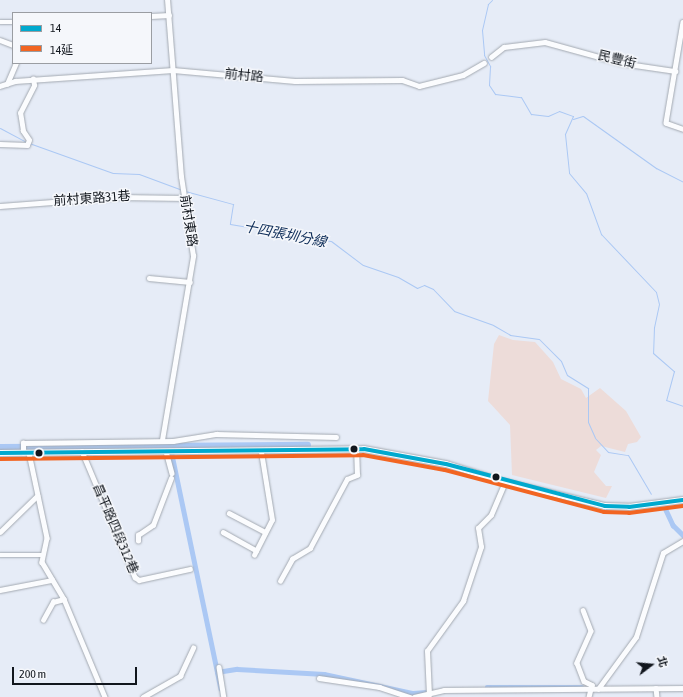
<!DOCTYPE html>
<meta charset="utf-8">
<style>
body{margin:0}
#map{position:relative;width:683px;height:697px;overflow:hidden;background:#e6ecf7;font-family:"Asap Condensed","Noto Sans TC",sans-serif}
div>[style]{position:absolute}
[style*='--x']{left:calc(var(--x)*1px);top:calc(var(--y)*1px);width:calc(var(--w)*1px);rotate:calc(var(--a)*1deg)}
.green>*{inset:0;background:#eddcd9}
.stream>*{height:1px;margin:-0.5px;padding:0 0.5px;transform-origin:0.5px;border-radius:0.5px;background:#abc8f4}
.canal>*{height:4.5px;margin:-2.25px;padding:0 2.25px;transform-origin:2.25px;border-radius:2.25px;background:#abc8f4}
.river>*{height:7px;margin:-3.5px;padding:0 3.5px;transform-origin:3.5px;border-radius:3.5px;background:#abc8f4}
.roads{filter:drop-shadow(0 0 1px #a3a9b1) drop-shadow(0 0 1px #a3a9b1)}
.minor>*{height:4.5px;margin:-2.25px;padding:0 2.25px;transform-origin:2.25px;border-radius:2.25px;background:#fbfcfe}
.tertiary>*{height:5.5px;margin:-2.75px;padding:0 2.75px;transform-origin:2.75px;border-radius:2.75px;background:#fbfcfe}
.bus-1>*{height:4px;margin:-2px;padding:0 2px;transform-origin:2px;border-radius:2px;background:#00a9ce}
.bus-2>*{height:4px;margin:-2px;padding:0 2px;transform-origin:2px;border-radius:2px;background:#f26522}
.dots>*{width:11px;height:11px;translate:-50% -50%;box-sizing:border-box;border:2px solid #f5f7fb;border-radius:50%}
span{translate:-50% -50%;white-space:nowrap;text-align:center;line-height:1.15;-webkit-text-stroke:3px #f5f7fb;paint-order:stroke}
.street-label{font-size:13px;color:#11161d}
.water-label{font-size:14px;color:#0e2d59;font-style:italic}
.legend{position:absolute;left:12px;top:12px;width:140px;height:52px;box-sizing:border-box;background:#f5f7fb;border:1px solid #9a9da2;margin:0;padding:5px 7px;list-style:none;font-size:12px;color:#11161d}
.legend li{display:flex;align-items:center;gap:8px;height:20px}
.legend b{width:20px;border:1px solid #9a9da2}
.north{position:absolute;left:631px;top:645px;width:40px;height:40px;-webkit-text-stroke:3px #f5f7fb;paint-order:stroke;rotate:74deg;font-size:11px;font-weight:700;line-height:16px;text-align:center;color:#11161d}
.north::after{content:'';display:block;margin:auto;width:14px;height:18px;background:#11161d;clip-path:polygon(50% 0,100% 100%,50% 72%,0 100%)}
.scale{position:absolute;left:12px;top:667px;width:125px;height:18px;box-sizing:border-box;border:2px solid #11161d;border-top:0;padding-left:5px;font-size:12px;line-height:14px;white-space:nowrap;color:#11161d;-webkit-text-stroke:3px #f5f7fb;paint-order:stroke}
</style>
<div id="map">
<div class="green">
<i style="clip-path:polygon(499px 335px,513px 340px,535px 342px,553px 362px,561px 379px,581px 389px,586px 398px,600px 388px,626px 411px,641px 437px,637px 442px,628px 444px,625px 452px,601px 446px,596px 450px,601px 455px,594px 472px,606px 486px,612px 486px,606px 498px,512px 475px,510px 425px,488px 401px,494px 344px)"></i>
</div>
<div class="stream">
<i style="--x:492;--y:0;--w:6;--a:135"></i>
<i style="--x:488;--y:4;--w:27;--a:103"></i>
<i style="--x:482;--y:30;--w:25;--a:85"></i>
<i style="--x:484;--y:55;--w:13;--a:61"></i>
<i style="--x:490;--y:66;--w:19;--a:93"></i>
<i style="--x:489;--y:85;--w:11;--a:56"></i>
<i style="--x:495;--y:94;--w:26;--a:7"></i>
<i style="--x:521;--y:97;--w:20;--a:60"></i>
<i style="--x:531;--y:114;--w:17;--a:7"></i>
<i style="--x:548;--y:116;--w:12;--a:-24"></i>
<i style="--x:559;--y:111;--w:15;--a:20"></i>
<i style="--x:573;--y:116;--w:20;--a:114"></i>
<i style="--x:565;--y:134;--w:39;--a:84"></i>
<i style="--x:569;--y:173;--w:26;--a:50"></i>
<i style="--x:586;--y:193;--w:44;--a:69.9"></i>
<i style="--x:601;--y:234;--w:80;--a:46.5"></i>
<i style="--x:656;--y:292;--w:12;--a:76"></i>
<i style="--x:659;--y:304;--w:24;--a:102"></i>
<i style="--x:654;--y:327;--w:26;--a:92"></i>
<i style="--x:653;--y:353;--w:28;--a:41"></i>
<i style="--x:674;--y:371;--w:30;--a:105"></i>
<i style="--x:666;--y:400;--w:18;--a:19"></i>
<i style="--x:573;--y:119;--w:10;--a:-17"></i>
<i style="--x:583;--y:116;--w:90;--a:35.5"></i>
<i style="--x:656;--y:168;--w:30;--a:27"></i>
<i style="--x:0;--y:128;--w:30;--a:28"></i>
<i style="--x:29;--y:143;--w:89;--a:19.7"></i>
<i style="--x:113;--y:173;--w:26;--a:2"></i>
<i style="--x:139;--y:174;--w:46;--a:20.4"></i>
<i style="--x:185;--y:191;--w:50;--a:15.2"></i>
<i style="--x:233;--y:204;--w:20;--a:99"></i>
<i style="--x:230;--y:224;--w:102;--a:9.6"></i>
<i style="--x:331;--y:241;--w:40;--a:37"></i>
<i style="--x:363;--y:265;--w:37;--a:19"></i>
<i style="--x:398;--y:277;--w:22;--a:30"></i>
<i style="--x:417;--y:288;--w:8;--a:-23"></i>
<i style="--x:424;--y:285;--w:10;--a:24"></i>
<i style="--x:433;--y:289;--w:30;--a:46"></i>
<i style="--x:454;--y:311;--w:41;--a:19.7"></i>
<i style="--x:493;--y:325;--w:20;--a:30"></i>
<i style="--x:510;--y:335;--w:29;--a:8"></i>
<i style="--x:539;--y:339;--w:31;--a:45"></i>
<i style="--x:561;--y:361;--w:15;--a:67"></i>
<i style="--x:567;--y:375;--w:25;--a:32"></i>
<i style="--x:588;--y:388;--w:34;--a:90"></i>
<i style="--x:588;--y:422;--w:17;--a:66"></i>
<i style="--x:595;--y:438;--w:19;--a:47"></i>
<i style="--x:608;--y:452;--w:20;--a:9"></i>
<i style="--x:628;--y:455;--w:45;--a:59.5"></i>
</div>
<div class="canal">
<i style="--x:170;--y:445;--w:249;--a:78.2"></i>
<i style="--x:666;--y:510;--w:17;--a:65"></i>
<i style="--x:673;--y:525;--w:14;--a:45"></i>
<i style="--x:217;--y:672;--w:20;--a:-9"></i>
<i style="--x:237;--y:669;--w:87;--a:3.3"></i>
<i style="--x:324;--y:674;--w:91;--a:12.1"></i>
<i style="--x:413;--y:693;--w:13;--a:-4"></i>
<i style="--x:487;--y:687;--w:95;--a:0"></i>
</div>
<div class="river">
<i style="--x:0;--y:447;--w:307;--a:-0.4"></i>
</div>
<div class="roads">
<div class="minor">
<i style="--x:151;--y:16;--w:18;--a:-3"></i>
<i style="--x:0;--y:22;--w:13;--a:0"></i>
<i style="--x:683;--y:22;--w:102;--a:99.6"></i>
<i style="--x:666;--y:123;--w:18;--a:19"></i>
<i style="--x:0;--y:40;--w:14;--a:21"></i>
<i style="--x:491;--y:57;--w:16;--a:-38"></i>
<i style="--x:504;--y:47;--w:41;--a:-7"></i>
<i style="--x:545;--y:42;--w:79;--a:15.4"></i>
<i style="--x:621;--y:63;--w:55;--a:8.4"></i>
<i style="--x:7;--y:84;--w:23;--a:-67"></i>
<i style="--x:0;--y:86;--w:16;--a:-18"></i>
<i style="--x:15;--y:81;--w:158;--a:-4"></i>
<i style="--x:173;--y:70;--w:122;--a:5.2"></i>
<i style="--x:295;--y:81;--w:107;--a:-0.5"></i>
<i style="--x:402;--y:80;--w:18;--a:19"></i>
<i style="--x:419;--y:86;--w:45;--a:-14"></i>
<i style="--x:463;--y:75;--w:24;--a:-30"></i>
<i style="--x:0;--y:144;--w:27;--a:2"></i>
<i style="--x:27;--y:145;--w:5;--a:-68"></i>
<i style="--x:29;--y:140;--w:11;--a:-124"></i>
<i style="--x:23;--y:131;--w:18;--a:-99"></i>
<i style="--x:20;--y:113;--w:31;--a:-63"></i>
<i style="--x:34;--y:85;--w:6;--a:-99"></i>
<i style="--x:0;--y:206;--w:118;--a:-4.4"></i>
<i style="--x:118;--y:197;--w:67;--a:0.9"></i>
<i style="--x:149;--y:278;--w:41;--a:5.6"></i>
<i style="--x:162;--y:440;--w:187;--a:-80.4"></i>
<i style="--x:193;--y:256;--w:80;--a:-98.6"></i>
<i style="--x:181;--y:177;--w:178;--a:-94.5"></i>
<i style="--x:82;--y:451;--w:137;--a:67.2"></i>
<i style="--x:135;--y:577;--w:5;--a:37"></i>
<i style="--x:139;--y:580;--w:52;--a:-12.2"></i>
<i style="--x:166;--y:451;--w:23;--a:75"></i>
<i style="--x:23;--y:453;--w:10;--a:-90"></i>
<i style="--x:23;--y:443;--w:150;--a:-0.8"></i>
<i style="--x:173;--y:441;--w:44;--a:-9.2"></i>
<i style="--x:216;--y:434;--w:120;--a:1.4"></i>
<i style="--x:29;--y:453;--w:87;--a:78"></i>
<i style="--x:47;--y:538;--w:25;--a:102"></i>
<i style="--x:42;--y:562;--w:43;--a:59.3"></i>
<i style="--x:64;--y:599;--w:106;--a:67.3"></i>
<i style="--x:229;--y:513;--w:41;--a:27.8"></i>
<i style="--x:0;--y:532;--w:52;--a:-44.2"></i>
<i style="--x:223;--y:532;--w:38;--a:29"></i>
<i style="--x:138;--y:541;--w:6;--a:-90"></i>
<i style="--x:138;--y:535;--w:18;--a:-34"></i>
<i style="--x:153;--y:525;--w:50;--a:-69"></i>
<i style="--x:0;--y:555;--w:42;--a:0"></i>
<i style="--x:254;--y:555;--w:39;--a:-63"></i>
<i style="--x:272;--y:520;--w:69;--a:-99.2"></i>
<i style="--x:280;--y:581;--w:25;--a:-61"></i>
<i style="--x:292;--y:559;--w:21;--a:-31"></i>
<i style="--x:310;--y:548;--w:78;--a:-61.8"></i>
<i style="--x:347;--y:479;--w:11;--a:-22"></i>
<i style="--x:357;--y:475;--w:26;--a:-92"></i>
<i style="--x:0;--y:590;--w:53;--a:-10.9"></i>
<i style="--x:583;--y:610;--w:22;--a:69"></i>
<i style="--x:591;--y:631;--w:35;--a:114"></i>
<i style="--x:577;--y:663;--w:19;--a:69"></i>
<i style="--x:584;--y:681;--w:9;--a:27"></i>
<i style="--x:592;--y:685;--w:12;--a:104"></i>
<i style="--x:43;--y:620;--w:21;--a:-61"></i>
<i style="--x:53;--y:602;--w:11;--a:-15"></i>
<i style="--x:219;--y:667;--w:30;--a:81"></i>
<i style="--x:319;--y:678;--w:61;--a:8.5"></i>
<i style="--x:379;--y:687;--w:33;--a:18"></i>
<i style="--x:656;--y:688;--w:9;--a:84"></i>
<i style="--x:598;--y:689;--w:64;--a:-53.8"></i>
<i style="--x:636;--y:637;--w:88;--a:-72.2"></i>
<i style="--x:663;--y:553;--w:23;--a:-31"></i>
<i style="--x:429;--y:695;--w:44;--a:-92.6"></i>
<i style="--x:427;--y:651;--w:62;--a:-54.2"></i>
<i style="--x:463;--y:601;--w:57;--a:-71.6"></i>
<i style="--x:481;--y:547;--w:19;--a:-99"></i>
<i style="--x:478;--y:528;--w:18;--a:-45"></i>
<i style="--x:491;--y:515;--w:36;--a:-67"></i>
<i style="--x:143;--y:697;--w:43;--a:-29.6"></i>
<i style="--x:180;--y:676;--w:31;--a:-65"></i>
<i style="--x:414;--y:697;--w:31;--a:-13"></i>
<i style="--x:444;--y:690;--w:239;--a:-0.5"></i>
</div>
<div class="tertiary">
<i style="--x:0;--y:453;--w:364;--a:-0.6"></i>
<i style="--x:364;--y:449;--w:83;--a:10.4"></i>
<i style="--x:446;--y:464;--w:62;--a:17"></i>
<i style="--x:505;--y:482;--w:103;--a:13.5"></i>
<i style="--x:605;--y:506;--w:24;--a:2"></i>
<i style="--x:629;--y:507;--w:54;--a:-7.4"></i>
</div>
</div>
<div class="bus-1">
<i style="--x:0;--y:453;--w:364;--a:-0.6"></i>
<i style="--x:364;--y:449;--w:83;--a:10.4"></i>
<i style="--x:446;--y:464;--w:164;--a:14.8"></i>
<i style="--x:605;--y:506;--w:24;--a:2"></i>
<i style="--x:629;--y:507;--w:54;--a:-7.4"></i>
</div>
<div class="bus-2">
<i style="--x:0;--y:459;--w:363;--a:-0.6"></i>
<i style="--x:363;--y:455;--w:83;--a:10.4"></i>
<i style="--x:445;--y:470;--w:164;--a:14.8"></i>
<i style="--x:604;--y:512;--w:25;--a:2"></i>
<i style="--x:629;--y:513;--w:54;--a:-7.4"></i>
</div>
<div class="dots">
<i style="left:354px;top:449px;background:#11161d"></i>
<i style="left:39px;top:453px;background:#11161d"></i>
<i style="left:496px;top:477px;background:#11161d"></i>
</div>
<div class="street-label">
<span style="left:617px;top:60px;rotate:14deg">民豐街</span>
<span style="left:244px;top:76px;rotate:5deg">前村路</span>
<span style="left:92px;top:199px;rotate:-4deg">前村東路31巷</span>
<span style="left:188px;top:221px;rotate:81deg">前村東路</span>
<span style="left:115px;top:529px;rotate:67deg">昌平路四段312巷</span>
</div>
<div class="water-label">
<span style="left:285px;top:234px;rotate:11deg">十四張圳分線</span>
</div>
<ul class="legend">
<li><b style="height:5px;background:#00a9ce"></b>14</li>
<li><b style="height:5px;background:#f26522"></b>14延</li>
</ul>
<div class="north">北</div>
<div class="scale">200 m</div>
</div>
